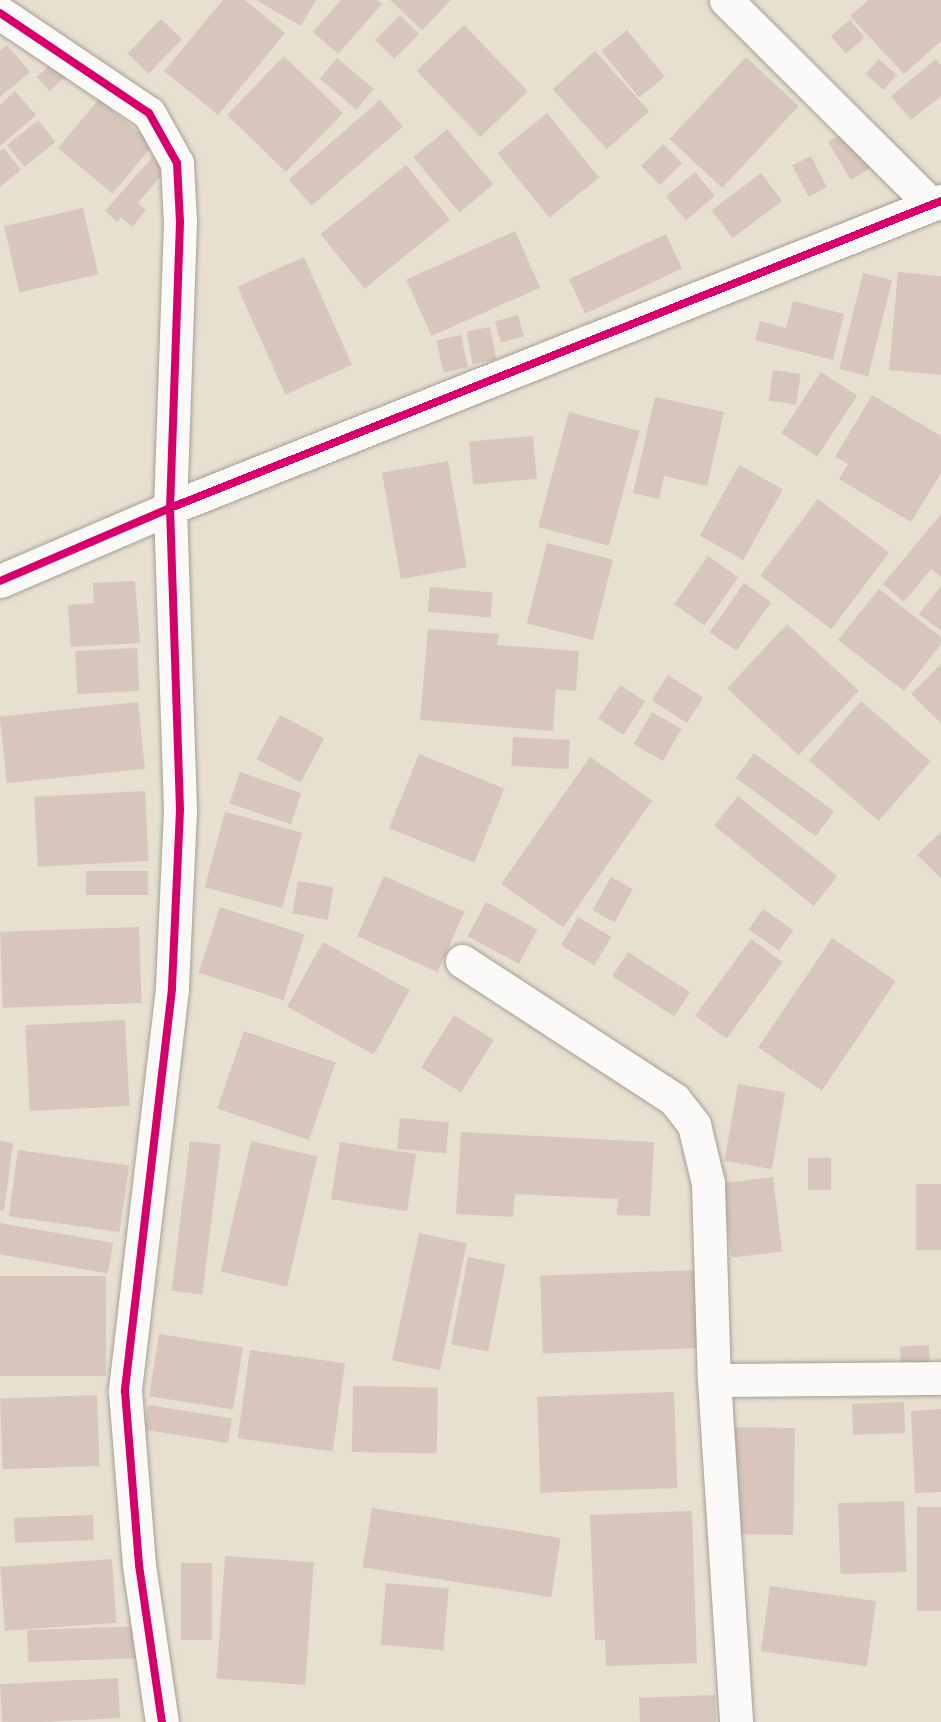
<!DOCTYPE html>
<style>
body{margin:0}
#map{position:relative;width:941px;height:1722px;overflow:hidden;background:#e7e0d0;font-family:"IM FELL DW Pica",serif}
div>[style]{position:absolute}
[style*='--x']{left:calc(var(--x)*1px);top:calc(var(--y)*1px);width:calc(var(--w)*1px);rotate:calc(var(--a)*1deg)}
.building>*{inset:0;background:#d8c5bc;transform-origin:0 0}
.roads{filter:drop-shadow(0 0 2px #a69f95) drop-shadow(0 0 2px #a69f95)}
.street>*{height:33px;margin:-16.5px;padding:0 16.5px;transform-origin:16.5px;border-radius:16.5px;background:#fbfaf8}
.cycleway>*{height:8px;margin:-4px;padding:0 4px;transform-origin:4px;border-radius:4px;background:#d6006c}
span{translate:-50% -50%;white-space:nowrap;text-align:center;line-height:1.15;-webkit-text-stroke:4.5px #f7f3e8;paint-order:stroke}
</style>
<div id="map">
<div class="building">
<i style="clip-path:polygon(223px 0,245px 0,285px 33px,218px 115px,164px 71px)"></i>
<i style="clip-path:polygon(256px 0,316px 0,301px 26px)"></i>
<i style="clip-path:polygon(341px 0,377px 0,382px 4px,338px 54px,313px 32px)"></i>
<i style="clip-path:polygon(390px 0,451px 0,422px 30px)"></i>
<i style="clip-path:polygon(868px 0,941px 0,941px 41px,904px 74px,850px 16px)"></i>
<i style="left:400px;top:15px;width:27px;height:35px;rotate:45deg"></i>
<i style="left:161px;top:19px;width:29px;height:48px;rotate:44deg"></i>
<i style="left:850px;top:20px;width:23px;height:25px;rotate:50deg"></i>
<i style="left:464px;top:25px;width:92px;height:66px;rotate:46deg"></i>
<i style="left:627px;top:30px;width:60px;height:33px;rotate:51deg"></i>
<i style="clip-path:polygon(7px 45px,30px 72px,0 97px,0 50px)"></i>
<i style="left:595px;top:51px;width:81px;height:57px;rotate:48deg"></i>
<i style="left:284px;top:56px;width:82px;height:82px;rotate:44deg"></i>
<i style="left:746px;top:57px;width:72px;height:112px;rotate:43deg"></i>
<i style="left:337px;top:58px;width:48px;height:27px;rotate:40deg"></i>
<i style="left:879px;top:59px;width:24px;height:20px;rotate:42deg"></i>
<i style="clip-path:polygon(936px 59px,941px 65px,941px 96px,911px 120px,891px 96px)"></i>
<i style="left:55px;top:60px;width:19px;height:25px;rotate:47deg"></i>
<i style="clip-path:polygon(15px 91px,36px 115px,0 146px,0 105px)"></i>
<i style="left:99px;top:99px;width:71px;height:64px;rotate:40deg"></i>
<i style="left:380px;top:100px;width:35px;height:121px;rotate:49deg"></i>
<i style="left:547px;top:113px;width:83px;height:64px;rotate:51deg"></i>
<i style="left:38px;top:120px;width:28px;height:40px;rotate:51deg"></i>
<i style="left:853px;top:127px;width:44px;height:29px;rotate:59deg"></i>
<i style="left:447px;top:129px;width:72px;height:44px;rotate:50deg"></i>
<i style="left:663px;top:144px;width:27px;height:31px;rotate:45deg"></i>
<i style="clip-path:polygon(4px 148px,21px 170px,0 187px,0 151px)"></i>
<i style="clip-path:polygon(157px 152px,171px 164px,138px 203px,146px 210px,132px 227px,121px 217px,117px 222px,105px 211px)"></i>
<i style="left:811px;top:156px;width:35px;height:21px;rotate:63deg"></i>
<i style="left:406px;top:165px;width:70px;height:110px;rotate:51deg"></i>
<i style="left:695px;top:172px;width:31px;height:38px;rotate:50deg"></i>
<i style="left:761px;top:173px;width:35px;height:62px;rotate:53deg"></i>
<i style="left:83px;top:208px;width:68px;height:81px;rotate:77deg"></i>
<i style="left:515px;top:231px;width:62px;height:119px;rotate:66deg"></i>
<i style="left:666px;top:234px;width:38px;height:107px;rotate:65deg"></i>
<i style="left:304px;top:257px;width:118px;height:73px;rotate:66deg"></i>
<i style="clip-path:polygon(898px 272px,941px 276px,941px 375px,889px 370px)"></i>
<i style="left:863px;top:273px;width:30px;height:99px;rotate:14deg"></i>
<i style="clip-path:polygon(793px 301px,844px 314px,833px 360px,755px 340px,760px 321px,786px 328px)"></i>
<i style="left:518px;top:315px;width:22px;height:24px;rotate:74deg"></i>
<i style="left:490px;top:327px;width:33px;height:24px;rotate:79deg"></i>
<i style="left:461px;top:335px;width:33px;height:25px;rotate:78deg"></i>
<i style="left:773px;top:370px;width:28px;height:31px;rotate:8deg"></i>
<i style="left:821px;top:372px;width:43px;height:73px;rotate:33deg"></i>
<i style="clip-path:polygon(872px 395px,941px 436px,941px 473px,911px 522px,839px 479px,848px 464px,835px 457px)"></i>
<i style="clip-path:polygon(655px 397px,724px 412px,707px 486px,664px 476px,659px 499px,633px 493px)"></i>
<i style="left:569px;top:412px;width:73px;height:119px;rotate:15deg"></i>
<i style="left:533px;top:436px;width:43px;height:64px;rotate:85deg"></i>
<i style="left:448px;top:461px;width:108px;height:67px;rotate:80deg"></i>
<i style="left:739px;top:465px;width:50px;height:81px;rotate:29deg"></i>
<i style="left:818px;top:499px;width:89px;height:96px;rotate:37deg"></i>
<i style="clip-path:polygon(941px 514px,941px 577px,931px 569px,904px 602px,883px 584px)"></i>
<i style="left:547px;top:543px;width:68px;height:83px;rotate:14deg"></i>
<i style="left:708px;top:556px;width:37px;height:59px;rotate:35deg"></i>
<i style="clip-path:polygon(135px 581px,140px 643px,71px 647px,68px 605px,94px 603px,93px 583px)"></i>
<i style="left:744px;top:583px;width:33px;height:60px;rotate:35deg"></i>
<i style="clip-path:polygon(941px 586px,941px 631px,919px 614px)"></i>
<i style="left:430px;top:587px;width:63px;height:25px;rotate:5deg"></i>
<i style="clip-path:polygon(879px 589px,941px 637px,941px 644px,904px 691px,838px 640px)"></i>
<i style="left:787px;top:624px;width:98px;height:88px;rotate:43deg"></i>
<i style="clip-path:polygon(428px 629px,499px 634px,497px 645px,579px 651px,576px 691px,556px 689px,553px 731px,420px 720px)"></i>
<i style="left:137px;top:648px;width:43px;height:62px;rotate:87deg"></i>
<i style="clip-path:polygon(941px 664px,941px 723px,911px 694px)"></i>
<i style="left:668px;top:675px;width:42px;height:30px;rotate:33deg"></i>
<i style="left:620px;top:685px;width:30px;height:40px;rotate:33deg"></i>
<i style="left:861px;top:701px;width:92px;height:79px;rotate:41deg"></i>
<i style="left:138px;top:702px;width:67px;height:139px;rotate:84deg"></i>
<i style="left:652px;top:712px;width:34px;height:37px;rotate:30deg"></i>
<i style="left:280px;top:715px;width:50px;height:50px;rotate:28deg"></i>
<i style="left:513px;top:737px;width:57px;height:29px;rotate:3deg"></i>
<i style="left:754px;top:753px;width:99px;height:31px;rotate:36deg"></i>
<i style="left:419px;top:754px;width:92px;height:80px;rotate:22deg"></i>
<i style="left:590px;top:757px;width:76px;height:155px;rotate:35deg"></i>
<i style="left:240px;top:772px;width:65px;height:33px;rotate:19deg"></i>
<i style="left:145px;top:791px;width:70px;height:111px;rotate:87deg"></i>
<i style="left:738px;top:796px;width:128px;height:38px;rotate:39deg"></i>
<i style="left:225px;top:812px;width:80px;height:78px;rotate:15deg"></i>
<i style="clip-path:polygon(941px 832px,941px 878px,917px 855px)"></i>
<i style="left:148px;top:871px;width:24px;height:62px;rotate:90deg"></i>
<i style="left:384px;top:876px;width:88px;height:66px;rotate:24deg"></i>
<i style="left:611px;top:877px;width:25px;height:38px;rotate:29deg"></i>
<i style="left:298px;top:881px;width:36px;height:33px;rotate:10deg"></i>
<i style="left:486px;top:902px;width:58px;height:39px;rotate:28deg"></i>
<i style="left:220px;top:907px;width:89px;height:69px;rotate:18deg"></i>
<i style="left:763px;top:909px;width:37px;height:25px;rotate:35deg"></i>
<i style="left:578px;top:917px;width:39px;height:33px;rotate:31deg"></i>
<i style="left:139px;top:927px;width:76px;height:139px;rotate:88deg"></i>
<i style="left:832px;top:938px;width:77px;height:132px;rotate:34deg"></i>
<i style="left:751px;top:939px;width:39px;height:95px;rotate:36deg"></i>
<i style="left:323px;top:942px;width:99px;height:74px;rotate:29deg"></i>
<i style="left:628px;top:952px;width:74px;height:29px;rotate:33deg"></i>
<i style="left:454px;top:1015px;width:47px;height:62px;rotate:32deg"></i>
<i style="left:125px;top:1020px;width:86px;height:100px;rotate:87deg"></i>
<i style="left:244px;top:1031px;width:97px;height:82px;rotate:19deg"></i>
<i style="left:738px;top:1084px;width:48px;height:78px;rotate:10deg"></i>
<i style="left:400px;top:1118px;width:49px;height:31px;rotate:5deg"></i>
<i style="clip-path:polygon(461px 1132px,654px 1142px,650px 1216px,617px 1215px,618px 1199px,515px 1194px,513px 1217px,456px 1214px)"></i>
<i style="clip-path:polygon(0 1141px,13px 1143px,4px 1211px,0 1210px)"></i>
<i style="left:190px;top:1141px;width:31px;height:151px;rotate:7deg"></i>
<i style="left:251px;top:1141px;width:68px;height:134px;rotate:13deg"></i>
<i style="left:340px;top:1142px;width:77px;height:58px;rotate:9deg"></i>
<i style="left:18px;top:1150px;width:112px;height:67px;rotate:8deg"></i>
<i style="left:808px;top:1158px;width:23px;height:32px"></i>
<i style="left:773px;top:1177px;width:75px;height:51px;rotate:83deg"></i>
<i style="left:916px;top:1184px;width:25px;height:66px"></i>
<i style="left:0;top:1223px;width:115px;height:31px;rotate:10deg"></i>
<i style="left:419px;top:1233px;width:49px;height:130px;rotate:12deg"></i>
<i style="left:468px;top:1257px;width:38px;height:89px;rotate:11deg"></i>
<i style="left:700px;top:1270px;width:78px;height:160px;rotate:88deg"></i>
<i style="left:0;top:1276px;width:106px;height:100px"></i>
<i style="left:159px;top:1334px;width:85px;height:63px;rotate:9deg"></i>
<i style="left:929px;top:1345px;width:22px;height:29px;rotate:87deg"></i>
<i style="left:250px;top:1350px;width:96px;height:89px;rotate:8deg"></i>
<i style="left:353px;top:1386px;width:85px;height:66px;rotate:1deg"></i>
<i style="left:674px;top:1392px;width:96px;height:137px;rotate:88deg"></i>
<i style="left:97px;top:1395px;width:71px;height:97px;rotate:88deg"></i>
<i style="left:904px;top:1402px;width:31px;height:52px;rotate:88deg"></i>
<i style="left:148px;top:1405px;width:85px;height:25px;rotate:9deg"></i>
<i style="clip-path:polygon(941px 1409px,941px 1492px,915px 1493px,911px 1411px)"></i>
<i style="left:735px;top:1427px;width:60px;height:107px;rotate:1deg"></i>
<i style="left:904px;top:1501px;width:71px;height:66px;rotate:88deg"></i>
<i style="left:941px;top:1507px;width:104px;height:24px;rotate:90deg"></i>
<i style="left:372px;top:1508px;width:191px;height:60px;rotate:9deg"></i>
<i style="clip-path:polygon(692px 1511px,697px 1663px,606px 1666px,605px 1640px,595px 1640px,590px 1515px)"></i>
<i style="left:93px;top:1515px;width:25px;height:79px;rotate:88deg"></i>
<i style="left:225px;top:1556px;width:89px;height:123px;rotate:4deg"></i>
<i style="left:112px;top:1559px;width:64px;height:112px;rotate:86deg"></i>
<i style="left:181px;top:1563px;width:31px;height:77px"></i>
<i style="left:386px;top:1583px;width:63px;height:62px;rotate:5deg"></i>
<i style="left:770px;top:1586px;width:107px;height:66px;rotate:8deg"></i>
<i style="left:144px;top:1626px;width:32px;height:117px;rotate:88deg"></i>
<i style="left:118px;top:1678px;width:40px;height:118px;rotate:87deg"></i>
<i style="left:715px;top:1695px;width:27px;height:76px;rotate:88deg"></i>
</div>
<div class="roads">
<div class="street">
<i style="--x:726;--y:0;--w:289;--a:44.9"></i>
<i style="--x:0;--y:13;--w:179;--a:33.9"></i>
<i style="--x:149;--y:113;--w:57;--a:60.8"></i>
<i style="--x:177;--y:163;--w:59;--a:87.1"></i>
<i style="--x:180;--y:222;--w:286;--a:92"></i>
<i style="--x:170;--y:508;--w:302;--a:88.1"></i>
<i style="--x:180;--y:810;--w:179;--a:92.6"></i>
<i style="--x:172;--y:989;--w:405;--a:96.7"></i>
<i style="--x:125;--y:1391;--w:175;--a:85.4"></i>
<i style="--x:139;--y:1565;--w:159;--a:81.7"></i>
<i style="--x:0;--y:581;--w:185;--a:-23.2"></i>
<i style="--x:170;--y:508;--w:830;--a:-21.71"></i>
<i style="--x:462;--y:961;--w:253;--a:33.1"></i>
<i style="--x:674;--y:1099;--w:33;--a:52"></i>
<i style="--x:694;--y:1125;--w:60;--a:76.4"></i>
<i style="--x:708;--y:1183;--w:197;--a:88.3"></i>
<i style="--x:714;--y:1380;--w:343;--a:86.3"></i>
<i style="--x:714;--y:1380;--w:227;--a:-0.5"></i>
</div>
</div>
<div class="cycleway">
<i style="--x:0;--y:13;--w:179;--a:33.9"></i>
<i style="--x:149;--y:113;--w:57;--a:60.8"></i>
<i style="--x:177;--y:163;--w:59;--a:87.1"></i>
<i style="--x:180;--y:222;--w:286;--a:92"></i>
<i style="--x:170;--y:508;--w:302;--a:88.1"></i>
<i style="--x:180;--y:810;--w:179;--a:92.6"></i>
<i style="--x:172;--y:989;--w:405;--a:96.7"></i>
<i style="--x:125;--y:1391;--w:175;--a:85.4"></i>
<i style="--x:139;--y:1565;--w:159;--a:81.7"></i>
<i style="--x:0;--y:581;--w:185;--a:-23.2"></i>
<i style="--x:170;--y:508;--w:830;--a:-21.71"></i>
</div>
</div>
